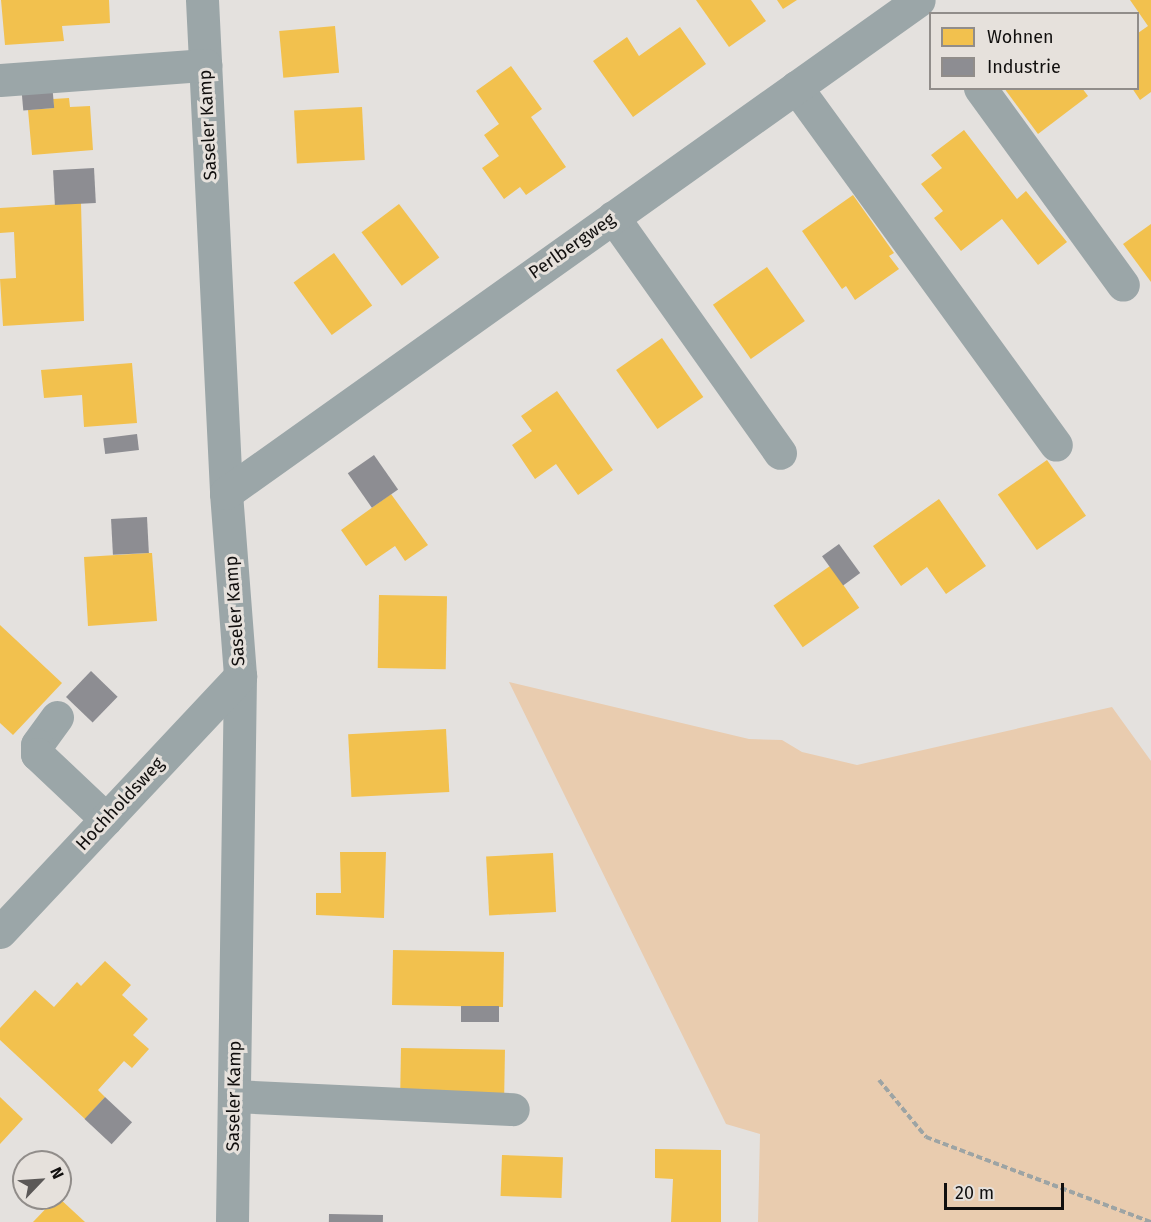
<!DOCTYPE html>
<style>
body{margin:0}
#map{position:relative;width:1151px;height:1222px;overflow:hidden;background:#e4e1de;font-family:"Fira Sans",sans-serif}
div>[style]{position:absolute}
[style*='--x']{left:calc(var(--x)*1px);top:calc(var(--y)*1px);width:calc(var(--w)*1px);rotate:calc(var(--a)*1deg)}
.green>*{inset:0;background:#e9ccaf}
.homes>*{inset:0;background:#f2c14e;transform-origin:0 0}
.industry>*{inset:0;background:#8d8d92;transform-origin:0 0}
.path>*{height:4px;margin-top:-2px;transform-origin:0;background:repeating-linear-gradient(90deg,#9da4a4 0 6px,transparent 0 9px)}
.minor>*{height:33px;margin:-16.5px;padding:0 16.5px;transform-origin:16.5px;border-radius:16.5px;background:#9ba6a8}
span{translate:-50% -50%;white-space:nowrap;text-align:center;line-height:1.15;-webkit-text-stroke:6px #e6e1dc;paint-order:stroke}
.street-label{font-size:18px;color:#110f0e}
.legend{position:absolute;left:929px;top:12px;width:210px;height:78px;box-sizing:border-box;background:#e6e1dc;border:2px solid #918d8a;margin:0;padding:8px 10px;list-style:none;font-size:18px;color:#110f0e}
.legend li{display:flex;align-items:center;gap:12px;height:30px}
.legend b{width:30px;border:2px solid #918d8a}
.north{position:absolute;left:12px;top:1150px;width:60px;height:60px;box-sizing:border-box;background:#e6e1dc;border:2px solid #918d8a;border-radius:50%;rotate:65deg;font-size:16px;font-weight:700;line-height:24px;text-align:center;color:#110f0e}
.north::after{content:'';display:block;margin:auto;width:21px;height:27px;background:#5b5857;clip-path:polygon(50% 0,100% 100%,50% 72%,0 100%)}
.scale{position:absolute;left:944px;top:1183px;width:120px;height:27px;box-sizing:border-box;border:3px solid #110f0e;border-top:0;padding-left:8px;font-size:18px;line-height:21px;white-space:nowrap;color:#110f0e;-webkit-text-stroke:4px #e6e1dc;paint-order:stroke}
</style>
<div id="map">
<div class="green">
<i style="clip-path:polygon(509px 682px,749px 739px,782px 740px,802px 752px,857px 765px,1112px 707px,1151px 761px,1151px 1222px,758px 1222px,760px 1134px,726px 1124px)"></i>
</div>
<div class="homes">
<i style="clip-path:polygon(1px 0,109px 0,110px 23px,62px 26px,64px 41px,5px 45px)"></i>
<i style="clip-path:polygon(696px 0,751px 0,766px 21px,729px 47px)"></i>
<i style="clip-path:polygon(777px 0,797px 0,783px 9px)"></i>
<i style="clip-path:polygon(1130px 0,1151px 0,1151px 92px,1140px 100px,1132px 88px,1138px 88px,1138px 33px,1148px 26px)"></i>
<i style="left:335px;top:26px;width:47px;height:56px;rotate:85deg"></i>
<i style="clip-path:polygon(680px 27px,706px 64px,633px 117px,593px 61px,627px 37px,639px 56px)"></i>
<i style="clip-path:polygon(511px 66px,542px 109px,531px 117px,566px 167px,526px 195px,520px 187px,504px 199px,482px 168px,499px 156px,484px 135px,499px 124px,476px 91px)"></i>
<i style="clip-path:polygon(1004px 88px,1082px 88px,1088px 96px,1038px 134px)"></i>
<i style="clip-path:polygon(69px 98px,70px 107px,90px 106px,93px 150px,32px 155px,28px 110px,54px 108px,53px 99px)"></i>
<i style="left:362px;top:107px;width:53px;height:68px;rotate:87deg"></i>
<i style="clip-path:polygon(964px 130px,1017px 199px,1026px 191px,1067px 242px,1038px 265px,1002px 219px,961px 251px,934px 218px,943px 211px,921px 184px,942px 168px,931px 155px)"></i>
<i style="clip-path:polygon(853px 195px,894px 253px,889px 256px,899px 269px,855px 300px,846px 286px,842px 289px,802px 231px)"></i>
<i style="clip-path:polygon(81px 203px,84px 321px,3px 326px,0 279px,16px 278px,14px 232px,0 233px,0 208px)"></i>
<i style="left:399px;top:204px;width:67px;height:47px;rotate:53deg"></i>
<i style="clip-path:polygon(1151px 224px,1151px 282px,1123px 244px)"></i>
<i style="left:334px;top:253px;width:65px;height:50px;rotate:54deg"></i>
<i style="left:767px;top:267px;width:66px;height:66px;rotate:55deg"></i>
<i style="left:662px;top:338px;width:72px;height:56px;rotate:55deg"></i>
<i style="clip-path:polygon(132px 363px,137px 423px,84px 427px,82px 395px,44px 398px,41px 370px)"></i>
<i style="clip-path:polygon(557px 391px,613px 470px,578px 495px,556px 464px,535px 479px,512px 445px,532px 431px,521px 416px)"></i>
<i style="left:1047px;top:460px;width:68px;height:60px;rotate:55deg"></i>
<i style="clip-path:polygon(391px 494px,428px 545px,405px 561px,395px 546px,366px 566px,341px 530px)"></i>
<i style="clip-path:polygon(939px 499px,986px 566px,946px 594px,927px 567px,901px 586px,873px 546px)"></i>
<i style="clip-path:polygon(149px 553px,152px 553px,157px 621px,88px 626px,84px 557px)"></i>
<i style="left:830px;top:566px;width:51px;height:69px;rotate:55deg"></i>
<i style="left:379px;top:595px;width:68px;height:73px;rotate:1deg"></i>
<i style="clip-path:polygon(0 625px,62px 683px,13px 735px,0 723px)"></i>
<i style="left:446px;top:729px;width:63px;height:98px;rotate:87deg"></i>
<i style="clip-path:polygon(340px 852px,386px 852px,384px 918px,316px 915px,316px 893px,341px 893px)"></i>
<i style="left:553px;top:853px;width:59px;height:67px;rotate:87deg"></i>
<i style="left:393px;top:950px;width:111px;height:55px;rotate:1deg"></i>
<i style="clip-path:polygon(105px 961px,131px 985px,122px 995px,148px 1019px,133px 1035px,149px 1049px,132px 1068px,124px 1061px,98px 1090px,105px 1097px,85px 1119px,0 1040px,0 1028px,35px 990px,54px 1007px,77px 982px,81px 986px)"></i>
<i style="left:401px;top:1048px;width:104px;height:48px;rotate:1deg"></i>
<i style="clip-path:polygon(0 1097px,23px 1119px,0 1144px)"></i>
<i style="clip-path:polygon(655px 1149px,721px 1150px,721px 1222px,671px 1222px,673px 1179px,655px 1178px)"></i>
<i style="left:502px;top:1155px;width:61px;height:41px;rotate:2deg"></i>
<i style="clip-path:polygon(56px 1198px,59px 1198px,85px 1222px,33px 1222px)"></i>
</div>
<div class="industry">
<i style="left:52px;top:83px;width:25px;height:31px;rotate:85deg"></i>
<i style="left:94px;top:168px;width:35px;height:41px;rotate:87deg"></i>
<i style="left:137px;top:434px;width:16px;height:34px;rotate:83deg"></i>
<i style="left:374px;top:455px;width:42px;height:32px;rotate:55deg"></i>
<i style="left:147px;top:517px;width:36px;height:36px;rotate:87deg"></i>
<i style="left:839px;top:544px;width:36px;height:21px;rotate:54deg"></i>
<i style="left:91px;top:671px;width:37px;height:36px;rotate:44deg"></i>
<i style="left:461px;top:1006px;width:38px;height:16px"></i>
<i style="left:105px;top:1097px;width:37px;height:30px;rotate:43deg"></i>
<i style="left:329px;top:1214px;width:54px;height:8px;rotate:1deg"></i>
</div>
<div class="path">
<i style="--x:879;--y:1080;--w:74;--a:50.5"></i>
<i style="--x:926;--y:1137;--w:241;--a:20.7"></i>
</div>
<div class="minor">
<i style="--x:202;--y:0;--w:494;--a:87.2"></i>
<i style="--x:226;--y:493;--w:184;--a:85.6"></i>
<i style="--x:240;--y:676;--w:546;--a:90.84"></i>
<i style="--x:0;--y:80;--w:206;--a:-4.2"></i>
<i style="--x:796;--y:87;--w:442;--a:54"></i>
<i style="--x:980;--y:88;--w:243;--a:54"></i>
<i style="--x:613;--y:217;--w:289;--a:54.7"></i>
<i style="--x:226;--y:493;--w:850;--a:-35.43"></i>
<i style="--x:57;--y:717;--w:34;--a:126"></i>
<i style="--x:37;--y:745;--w:9;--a:90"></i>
<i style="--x:37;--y:754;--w:95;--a:43.3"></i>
<i style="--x:0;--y:932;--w:351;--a:-46.8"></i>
<i style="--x:234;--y:1096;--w:279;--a:2.7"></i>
</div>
<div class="street-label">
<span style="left:208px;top:125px;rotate:-93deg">Saseler Kamp</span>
<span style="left:572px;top:246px;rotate:-35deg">Perlbergweg</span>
<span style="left:235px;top:611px;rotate:-94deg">Saseler Kamp</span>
<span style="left:120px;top:804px;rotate:-47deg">Hochholdsweg</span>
<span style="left:234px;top:1096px;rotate:-89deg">Saseler Kamp</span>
</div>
<ul class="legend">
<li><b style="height:16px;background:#f2c14e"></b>Wohnen</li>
<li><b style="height:16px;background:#8d8d92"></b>Industrie</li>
</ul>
<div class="north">N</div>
<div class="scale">20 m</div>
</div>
